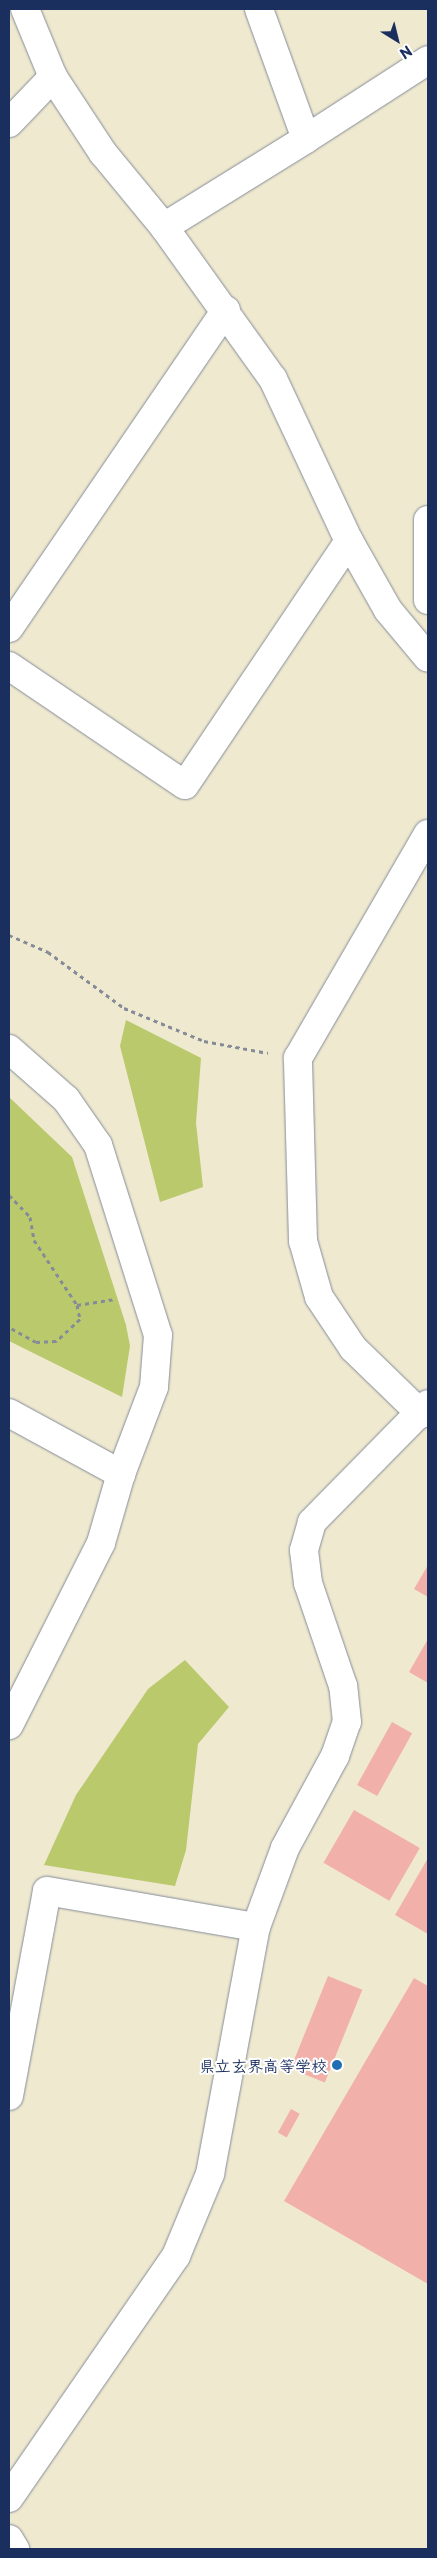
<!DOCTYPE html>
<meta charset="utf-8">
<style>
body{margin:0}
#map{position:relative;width:437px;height:2558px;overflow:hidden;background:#efe9d0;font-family:"Playpen Sans","Klee One",sans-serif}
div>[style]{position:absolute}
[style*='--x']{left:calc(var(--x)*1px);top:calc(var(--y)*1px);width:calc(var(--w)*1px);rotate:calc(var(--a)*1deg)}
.green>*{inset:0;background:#b9c96c}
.building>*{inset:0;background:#f1b1aa;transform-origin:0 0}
.path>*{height:3px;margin-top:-1.5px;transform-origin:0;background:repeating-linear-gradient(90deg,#858c97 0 4px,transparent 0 8px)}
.roads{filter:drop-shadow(0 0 1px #858c97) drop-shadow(0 0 1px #858c97)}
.minor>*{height:28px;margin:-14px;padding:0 14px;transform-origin:14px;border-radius:14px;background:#fff}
.dots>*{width:14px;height:14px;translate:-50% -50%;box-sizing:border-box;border:2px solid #fff;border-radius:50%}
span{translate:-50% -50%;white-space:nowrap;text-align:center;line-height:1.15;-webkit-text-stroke:4px #fff;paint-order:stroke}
.poi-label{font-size:16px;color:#1b2f5e;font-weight:700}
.right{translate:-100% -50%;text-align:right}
.frame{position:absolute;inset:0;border:10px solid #1b2f5e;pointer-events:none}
.north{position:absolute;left:372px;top:15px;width:50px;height:50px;-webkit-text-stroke:4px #fff;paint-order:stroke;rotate:144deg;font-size:14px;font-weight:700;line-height:20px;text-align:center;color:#1b2f5e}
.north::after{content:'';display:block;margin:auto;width:18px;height:22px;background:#1b2f5e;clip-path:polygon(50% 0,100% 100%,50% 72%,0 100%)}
</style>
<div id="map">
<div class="green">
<i style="clip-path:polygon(126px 1020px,201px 1058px,196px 1123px,203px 1187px,160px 1202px,120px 1046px)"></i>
<i style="clip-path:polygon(9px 1097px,72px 1157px,126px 1325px,130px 1346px,122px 1397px,9px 1341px)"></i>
<i style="clip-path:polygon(185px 1660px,229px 1707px,198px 1744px,186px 1850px,175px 1886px,44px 1865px,76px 1795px,148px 1689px)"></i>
</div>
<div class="building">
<i style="clip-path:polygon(428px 1565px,428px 1597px,414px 1589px)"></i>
<i style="clip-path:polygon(428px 1639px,428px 1683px,409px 1672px)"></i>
<i style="left:392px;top:1722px;width:23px;height:72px;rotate:29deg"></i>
<i style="left:354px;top:1810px;width:76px;height:61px;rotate:30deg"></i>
<i style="clip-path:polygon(428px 1858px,428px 1934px,395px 1915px)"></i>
<i style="left:328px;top:1976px;width:37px;height:100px;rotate:22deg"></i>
<i style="clip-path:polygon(414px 1978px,428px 1986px,428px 2284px,284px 2201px)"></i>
<i style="left:291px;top:2109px;width:10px;height:27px;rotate:29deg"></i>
</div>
<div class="path">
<i style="--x:9;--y:935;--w:43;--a:23.6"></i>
<i style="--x:48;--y:952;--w:94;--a:36.4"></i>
<i style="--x:124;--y:1008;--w:87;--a:22.4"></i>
<i style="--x:204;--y:1041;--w:65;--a:10.6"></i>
<i style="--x:9;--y:1195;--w:30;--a:46"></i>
<i style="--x:30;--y:1217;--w:23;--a:80"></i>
<i style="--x:34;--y:1240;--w:78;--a:56.5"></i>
<i style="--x:77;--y:1305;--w:14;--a:78"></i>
<i style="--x:80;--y:1319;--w:33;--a:137"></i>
<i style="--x:56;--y:1341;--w:20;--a:177"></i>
<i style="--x:36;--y:1342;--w:31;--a:-151"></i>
<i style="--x:77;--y:1305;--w:37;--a:-9"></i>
</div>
<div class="roads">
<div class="minor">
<i style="--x:25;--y:9;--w:74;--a:67.6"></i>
<i style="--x:53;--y:77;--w:91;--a:56.7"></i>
<i style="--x:103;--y:153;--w:96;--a:50.5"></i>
<i style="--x:164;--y:227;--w:187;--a:54.4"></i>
<i style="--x:273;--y:379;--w:179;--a:64.9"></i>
<i style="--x:349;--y:541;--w:79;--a:60.5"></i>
<i style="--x:388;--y:610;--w:62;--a:50.2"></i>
<i style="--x:9;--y:123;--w:64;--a:-46.3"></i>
<i style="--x:306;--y:139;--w:145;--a:-32.9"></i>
<i style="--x:164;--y:227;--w:167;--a:-31.8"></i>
<i style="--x:306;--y:139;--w:138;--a:-109.9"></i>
<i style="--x:428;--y:520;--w:80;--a:90"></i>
<i style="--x:9;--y:628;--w:385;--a:-55.7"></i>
<i style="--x:9;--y:666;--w:212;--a:34.1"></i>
<i style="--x:185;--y:785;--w:294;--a:-56.1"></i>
<i style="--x:9;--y:1049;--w:76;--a:41.3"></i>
<i style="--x:66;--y:1099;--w:56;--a:55.2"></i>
<i style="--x:98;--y:1145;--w:199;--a:72.5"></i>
<i style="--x:158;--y:1335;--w:52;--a:94.4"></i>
<i style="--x:154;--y:1387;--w:93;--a:110.8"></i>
<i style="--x:121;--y:1474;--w:72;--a:106.2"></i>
<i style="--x:101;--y:1543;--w:204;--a:116.8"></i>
<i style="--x:9;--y:1413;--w:128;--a:28.6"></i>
<i style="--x:421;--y:1414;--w:95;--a:-135.9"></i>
<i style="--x:353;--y:1348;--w:61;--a:-123.7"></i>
<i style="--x:319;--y:1297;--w:58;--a:-105.9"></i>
<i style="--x:303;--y:1241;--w:183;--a:-91.6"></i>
<i style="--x:298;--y:1058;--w:259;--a:-59.9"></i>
<i style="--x:9;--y:2096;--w:208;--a:-79.5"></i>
<i style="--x:47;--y:1891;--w:212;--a:9.8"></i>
<i style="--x:9;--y:2498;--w:294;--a:-55.4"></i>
<i style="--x:176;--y:2256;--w:89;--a:-67.5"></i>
<i style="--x:210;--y:2174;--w:251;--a:-79.5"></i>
<i style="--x:256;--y:1927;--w:84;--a:-69.8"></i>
<i style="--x:285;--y:1848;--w:105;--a:-61.5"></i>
<i style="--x:335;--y:1756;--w:36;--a:-71"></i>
<i style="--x:347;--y:1722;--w:36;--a:-96"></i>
<i style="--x:343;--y:1686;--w:109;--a:-108.8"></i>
<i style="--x:308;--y:1583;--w:33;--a:-97"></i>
<i style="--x:304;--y:1550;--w:29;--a:-74"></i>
<i style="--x:312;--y:1522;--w:165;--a:-45.5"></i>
<i style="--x:9;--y:2539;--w:12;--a:59"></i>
</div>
</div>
<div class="dots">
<i style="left:337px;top:2065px;background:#1f6fb2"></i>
</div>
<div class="poi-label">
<span class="right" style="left:327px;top:2065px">県立玄界高等学校</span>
</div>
<div class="frame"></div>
<div class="north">N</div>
</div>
